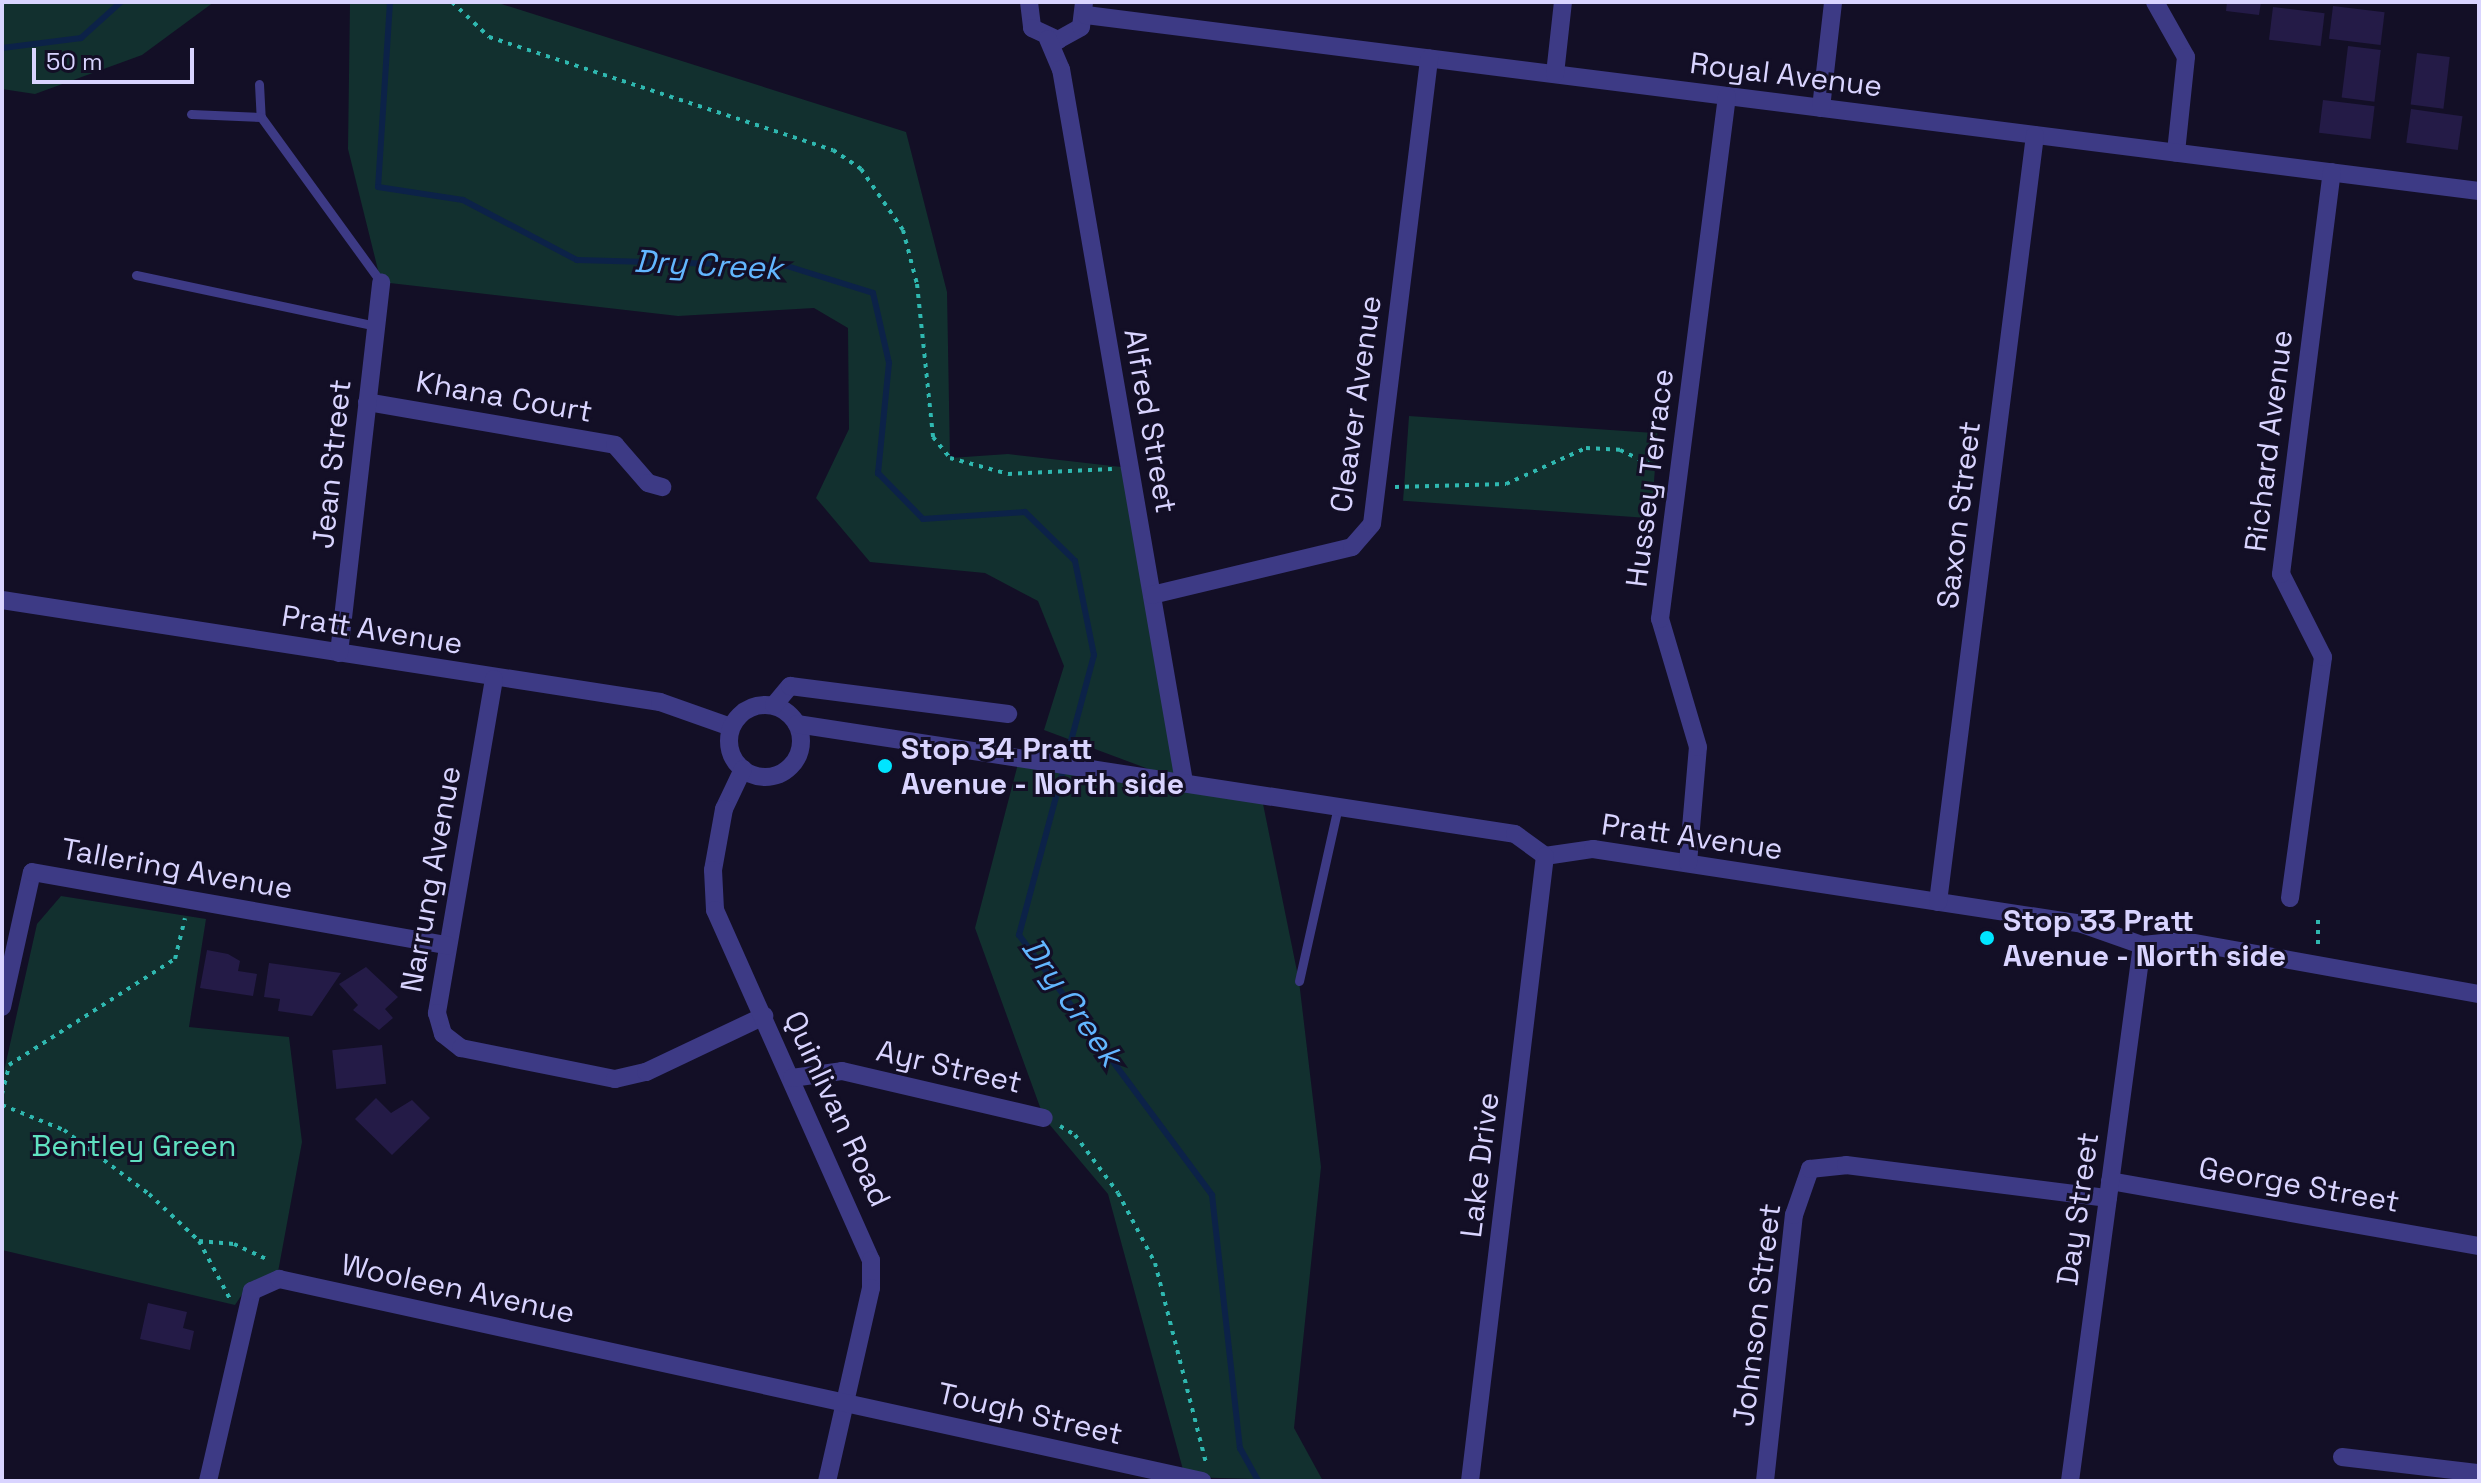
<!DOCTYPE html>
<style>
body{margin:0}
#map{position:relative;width:2481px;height:1483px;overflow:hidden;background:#130f26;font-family:"Space Grotesk",sans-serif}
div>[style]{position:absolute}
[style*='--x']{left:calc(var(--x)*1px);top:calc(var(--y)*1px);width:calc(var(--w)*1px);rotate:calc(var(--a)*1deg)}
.green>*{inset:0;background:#12302f;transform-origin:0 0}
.stream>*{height:6px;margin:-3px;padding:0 3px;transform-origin:3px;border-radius:3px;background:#0c2248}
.building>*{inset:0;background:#241b47;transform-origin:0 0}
.path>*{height:4px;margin-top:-2px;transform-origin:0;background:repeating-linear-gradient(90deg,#2fb8b0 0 4px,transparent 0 10px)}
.service>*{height:9px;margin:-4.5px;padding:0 4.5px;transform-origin:4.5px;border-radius:4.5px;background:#3d3a85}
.minor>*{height:18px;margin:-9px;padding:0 9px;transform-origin:9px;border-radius:9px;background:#3d3a85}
.minor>.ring{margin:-9px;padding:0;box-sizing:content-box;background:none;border:18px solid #3d3a85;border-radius:50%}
.dots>*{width:22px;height:22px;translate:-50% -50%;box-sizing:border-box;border:4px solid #130f26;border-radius:50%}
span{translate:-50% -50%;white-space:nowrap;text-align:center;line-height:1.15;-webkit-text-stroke:6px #130f26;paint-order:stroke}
.street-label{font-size:30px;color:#d9d4ff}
.poi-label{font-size:30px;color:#d9d4ff;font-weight:700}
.left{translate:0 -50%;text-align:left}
.park-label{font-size:30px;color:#5fe0c0}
.water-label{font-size:32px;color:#62b6ff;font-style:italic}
.frame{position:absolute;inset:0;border:4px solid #d9d4ff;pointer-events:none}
.scale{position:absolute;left:32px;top:48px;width:162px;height:36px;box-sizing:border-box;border:4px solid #d9d4ff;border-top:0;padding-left:10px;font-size:24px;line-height:28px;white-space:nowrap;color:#d9d4ff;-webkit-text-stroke:6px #130f26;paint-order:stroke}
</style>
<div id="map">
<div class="green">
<i style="clip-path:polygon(2px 2px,214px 2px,142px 55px,35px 94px,2px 89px)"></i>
<i style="clip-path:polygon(350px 2px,495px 2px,906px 132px,947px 292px,950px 458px,1008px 454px,1130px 468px,1184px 781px,1261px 794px,1299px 981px,1321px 1167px,1294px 1428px,1323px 1481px,1185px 1477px,1108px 1194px,1044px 1118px,975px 928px,1020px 756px,1178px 780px,1044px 730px,1064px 666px,1038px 601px,985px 573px,870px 562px,816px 498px,849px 429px,848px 328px,814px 308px,678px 316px,381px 282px,348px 149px)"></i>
<i style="left:1409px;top:416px;width:249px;height:85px;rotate:4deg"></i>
<i style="clip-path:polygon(61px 896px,206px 919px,189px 1027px,289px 1037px,302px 1142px,278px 1272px,247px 1287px,235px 1305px,2px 1250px,2px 1080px,37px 924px)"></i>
</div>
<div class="stream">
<i style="--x:390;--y:2;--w:185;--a:93.7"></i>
<i style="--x:378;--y:187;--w:86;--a:8.7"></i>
<i style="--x:463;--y:200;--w:129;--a:27.8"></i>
<i style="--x:577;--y:260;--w:210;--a:1.6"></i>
<i style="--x:787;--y:266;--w:90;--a:17.4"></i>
<i style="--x:873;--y:293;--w:72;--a:77.1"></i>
<i style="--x:889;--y:363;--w:111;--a:95.7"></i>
<i style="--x:878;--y:473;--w:64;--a:45.6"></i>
<i style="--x:923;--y:519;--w:102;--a:-3.9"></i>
<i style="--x:1025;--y:512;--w:70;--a:44.4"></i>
<i style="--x:1075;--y:561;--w:96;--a:78.6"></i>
<i style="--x:1094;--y:655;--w:290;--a:105"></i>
<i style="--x:1019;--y:935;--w:324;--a:53.4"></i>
<i style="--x:1212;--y:1195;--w:255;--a:83.7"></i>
<i style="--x:1240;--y:1448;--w:38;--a:61"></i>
<i style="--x:2;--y:48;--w:80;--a:-7.2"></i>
<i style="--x:81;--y:38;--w:54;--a:-42"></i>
</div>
<div class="building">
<i style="clip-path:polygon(2227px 2px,2261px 2px,2259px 15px,2226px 11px)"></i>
<i style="left:2333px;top:6px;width:52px;height:33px;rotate:7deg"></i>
<i style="left:2273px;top:7px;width:52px;height:33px;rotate:7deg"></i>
<i style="left:2348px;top:46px;width:33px;height:52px;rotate:7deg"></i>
<i style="left:2417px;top:53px;width:33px;height:52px;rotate:7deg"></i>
<i style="left:2323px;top:100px;width:52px;height:33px;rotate:7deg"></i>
<i style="left:2411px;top:109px;width:52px;height:34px;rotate:8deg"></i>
<i style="clip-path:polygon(207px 950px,228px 954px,240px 961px,238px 971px,257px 974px,253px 996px,200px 988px)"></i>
<i style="clip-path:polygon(269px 963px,341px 973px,312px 1016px,278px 1011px,280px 999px,264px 997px)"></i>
<i style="clip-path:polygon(366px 967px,398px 997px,385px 1009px,393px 1018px,379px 1030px,353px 1010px,358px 1005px,339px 984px)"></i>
<i style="left:382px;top:1045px;width:39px;height:50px;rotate:84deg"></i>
<i style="clip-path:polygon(376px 1098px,391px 1113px,412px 1100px,430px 1118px,392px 1155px,355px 1119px)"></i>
<i style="clip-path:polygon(148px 1303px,187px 1312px,183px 1328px,194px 1331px,190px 1350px,140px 1339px)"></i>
</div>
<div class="path">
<i style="--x:452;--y:2;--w:51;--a:43.4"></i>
<i style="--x:489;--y:37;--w:362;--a:18.2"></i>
<i style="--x:833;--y:150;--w:34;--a:34"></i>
<i style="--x:861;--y:169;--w:74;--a:55.5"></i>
<i style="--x:903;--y:230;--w:56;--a:75.5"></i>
<i style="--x:917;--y:284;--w:154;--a:84"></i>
<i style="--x:933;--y:437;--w:27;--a:51"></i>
<i style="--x:950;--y:458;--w:60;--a:15.4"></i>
<i style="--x:1008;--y:474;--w:104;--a:-2.8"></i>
<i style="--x:2;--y:4;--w:2;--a:-63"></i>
<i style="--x:1395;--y:487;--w:111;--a:-1.5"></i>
<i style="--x:1506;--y:484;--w:88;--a:-24.2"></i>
<i style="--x:1586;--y:448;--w:34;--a:3"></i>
<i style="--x:1620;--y:450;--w:44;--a:25.4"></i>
<i style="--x:2318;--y:920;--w:25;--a:90"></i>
<i style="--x:2;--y:1094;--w:30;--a:-76"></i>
<i style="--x:9;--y:1065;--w:197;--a:-32.6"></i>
<i style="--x:175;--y:959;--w:42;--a:-76.3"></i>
<i style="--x:2;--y:1105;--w:67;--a:22"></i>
<i style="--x:64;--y:1130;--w:106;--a:37"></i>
<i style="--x:149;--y:1194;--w:69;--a:43.2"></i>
<i style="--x:199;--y:1241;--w:68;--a:61.9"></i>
<i style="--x:1060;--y:1126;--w:17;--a:31"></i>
<i style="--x:1075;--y:1135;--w:72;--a:53.4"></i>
<i style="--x:1118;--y:1193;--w:79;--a:62.1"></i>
<i style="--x:1155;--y:1263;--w:206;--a:75.7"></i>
<i style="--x:199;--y:1241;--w:35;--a:5"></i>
<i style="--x:234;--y:1244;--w:38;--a:25"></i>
</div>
<div class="service">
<i style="--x:259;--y:84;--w:33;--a:87"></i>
<i style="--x:191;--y:114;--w:70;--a:2.5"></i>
<i style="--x:261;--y:117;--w:204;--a:54"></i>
<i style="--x:136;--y:275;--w:245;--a:12"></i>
<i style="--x:1299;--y:981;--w:179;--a:-77.4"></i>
</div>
<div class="minor">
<i style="--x:1029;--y:2;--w:26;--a:83"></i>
<i style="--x:1032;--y:28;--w:29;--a:25"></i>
<i style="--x:1058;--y:40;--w:26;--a:-29"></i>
<i style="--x:1081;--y:27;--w:25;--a:-83"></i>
<i style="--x:2155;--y:2;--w:63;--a:60.6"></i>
<i style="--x:2186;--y:57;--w:96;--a:96"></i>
<i style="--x:1086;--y:15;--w:1404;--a:7.2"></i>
<i style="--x:1048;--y:39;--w:33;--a:67"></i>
<i style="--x:1061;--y:69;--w:724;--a:80.21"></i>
<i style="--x:1555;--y:74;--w:72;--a:-83.7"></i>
<i style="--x:1821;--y:108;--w:107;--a:-83.5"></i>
<i style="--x:367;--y:402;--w:252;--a:9.8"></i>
<i style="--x:615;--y:445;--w:50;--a:49"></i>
<i style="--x:648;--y:483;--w:15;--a:16"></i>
<i style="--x:1152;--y:595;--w:206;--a:-13.5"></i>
<i style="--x:1352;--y:547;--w:30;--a:-49"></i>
<i style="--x:1372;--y:524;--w:469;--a:-83"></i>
<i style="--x:2;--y:600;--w:666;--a:8.81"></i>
<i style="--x:660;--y:702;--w:75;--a:19.4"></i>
<i style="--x:339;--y:653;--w:373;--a:-83.5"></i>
<i style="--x:494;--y:679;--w:339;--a:99.7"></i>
<i style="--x:437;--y:1013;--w:22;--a:74"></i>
<i style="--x:443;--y:1034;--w:23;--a:38"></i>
<i style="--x:461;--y:1048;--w:157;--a:11.4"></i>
<i style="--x:615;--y:1079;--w:32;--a:-13"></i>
<i style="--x:646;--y:1072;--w:131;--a:-25.4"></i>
<i class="ring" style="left:729px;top:705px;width:54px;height:54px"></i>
<i style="--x:774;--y:705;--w:25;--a:-50"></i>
<i style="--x:790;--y:686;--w:220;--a:7.3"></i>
<i style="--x:797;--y:724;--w:726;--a:8.71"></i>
<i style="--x:1515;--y:834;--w:37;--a:36"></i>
<i style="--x:1545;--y:856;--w:49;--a:-8.3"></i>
<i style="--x:1593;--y:849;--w:495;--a:8.7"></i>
<i style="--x:2082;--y:924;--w:64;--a:19.3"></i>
<i style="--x:2142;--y:945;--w:42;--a:-5.4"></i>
<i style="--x:2184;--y:941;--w:300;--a:10.2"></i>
<i style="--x:743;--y:769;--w:44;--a:115.4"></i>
<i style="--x:724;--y:809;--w:62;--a:100.2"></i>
<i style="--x:713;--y:870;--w:40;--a:87.1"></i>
<i style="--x:715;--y:910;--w:383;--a:66"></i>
<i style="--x:871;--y:1260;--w:28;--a:90"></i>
<i style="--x:871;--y:1288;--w:198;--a:102.8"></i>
<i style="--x:1688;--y:863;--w:116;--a:-85.1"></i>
<i style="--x:1698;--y:747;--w:134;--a:-106.5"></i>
<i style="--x:1660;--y:619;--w:527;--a:-82.7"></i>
<i style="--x:2290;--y:898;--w:243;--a:-82.2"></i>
<i style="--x:2323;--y:657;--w:93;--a:-116.8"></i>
<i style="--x:2281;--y:574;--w:405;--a:-82.8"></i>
<i style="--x:1938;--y:902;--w:773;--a:-82.79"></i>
<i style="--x:2;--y:1007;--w:138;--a:-77.5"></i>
<i style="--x:32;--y:872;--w:422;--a:10"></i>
<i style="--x:792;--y:1078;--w:50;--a:-8"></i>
<i style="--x:842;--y:1071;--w:207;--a:13.1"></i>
<i style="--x:2110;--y:1181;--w:375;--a:10"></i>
<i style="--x:2342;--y:1457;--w:138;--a:6.7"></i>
<i style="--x:208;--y:1481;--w:195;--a:-77"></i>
<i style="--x:252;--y:1291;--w:30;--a:-24"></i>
<i style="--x:279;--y:1279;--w:945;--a:12.34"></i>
<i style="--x:1470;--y:1481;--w:629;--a:-83.16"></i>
<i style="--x:1765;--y:1481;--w:268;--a:-83.8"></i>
<i style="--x:1794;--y:1215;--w:49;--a:-70.8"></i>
<i style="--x:1810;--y:1169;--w:36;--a:-6"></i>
<i style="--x:1846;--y:1165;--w:264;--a:7.2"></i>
<i style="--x:2070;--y:1481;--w:541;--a:-82.35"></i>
</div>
<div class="dots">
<i style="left:885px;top:766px;background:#00e5ff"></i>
<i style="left:1987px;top:938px;background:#00e5ff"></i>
</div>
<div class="street-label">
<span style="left:1786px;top:75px;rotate:7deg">Royal Avenue</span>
<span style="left:504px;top:397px;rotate:10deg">Khana Court</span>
<span style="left:1356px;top:404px;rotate:-82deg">Cleaver Avenue</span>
<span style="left:1150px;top:421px;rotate:80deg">Alfred Street</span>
<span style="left:2269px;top:441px;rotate:-83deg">Richard Avenue</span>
<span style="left:332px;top:464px;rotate:-84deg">Jean Street</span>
<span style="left:1650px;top:478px;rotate:-83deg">Hussey Terrace</span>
<span style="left:1959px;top:515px;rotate:-83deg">Saxon Street</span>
<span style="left:372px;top:630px;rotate:9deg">Pratt Avenue</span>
<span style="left:1692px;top:837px;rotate:8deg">Pratt Avenue</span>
<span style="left:177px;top:869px;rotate:10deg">Tallering Avenue</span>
<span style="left:431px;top:879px;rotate:-80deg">Narrung Avenue</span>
<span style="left:949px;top:1067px;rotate:13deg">Ayr Street</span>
<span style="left:837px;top:1109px;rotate:65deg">Quinlivan Road</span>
<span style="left:1480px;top:1165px;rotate:-83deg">Lake Drive</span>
<span style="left:2299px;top:1185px;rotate:10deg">George Street</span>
<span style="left:2078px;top:1209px;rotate:-82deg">Day Street</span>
<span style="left:458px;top:1289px;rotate:12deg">Wooleen Avenue</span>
<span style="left:1757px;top:1315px;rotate:-83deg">Johnson Street</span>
<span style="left:1030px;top:1414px;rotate:13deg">Tough Street</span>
</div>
<div class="poi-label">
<span class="left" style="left:901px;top:766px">Stop 34 Pratt<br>Avenue - North side</span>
<span class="left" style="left:2003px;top:938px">Stop 33 Pratt<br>Avenue - North side</span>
</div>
<div class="park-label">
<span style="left:134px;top:1146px">Bentley Green</span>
</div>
<div class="water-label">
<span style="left:708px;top:265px;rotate:3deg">Dry Creek</span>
<span style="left:1072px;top:1002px;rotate:55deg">Dry Creek</span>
</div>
<div class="frame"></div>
<div class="scale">50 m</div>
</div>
